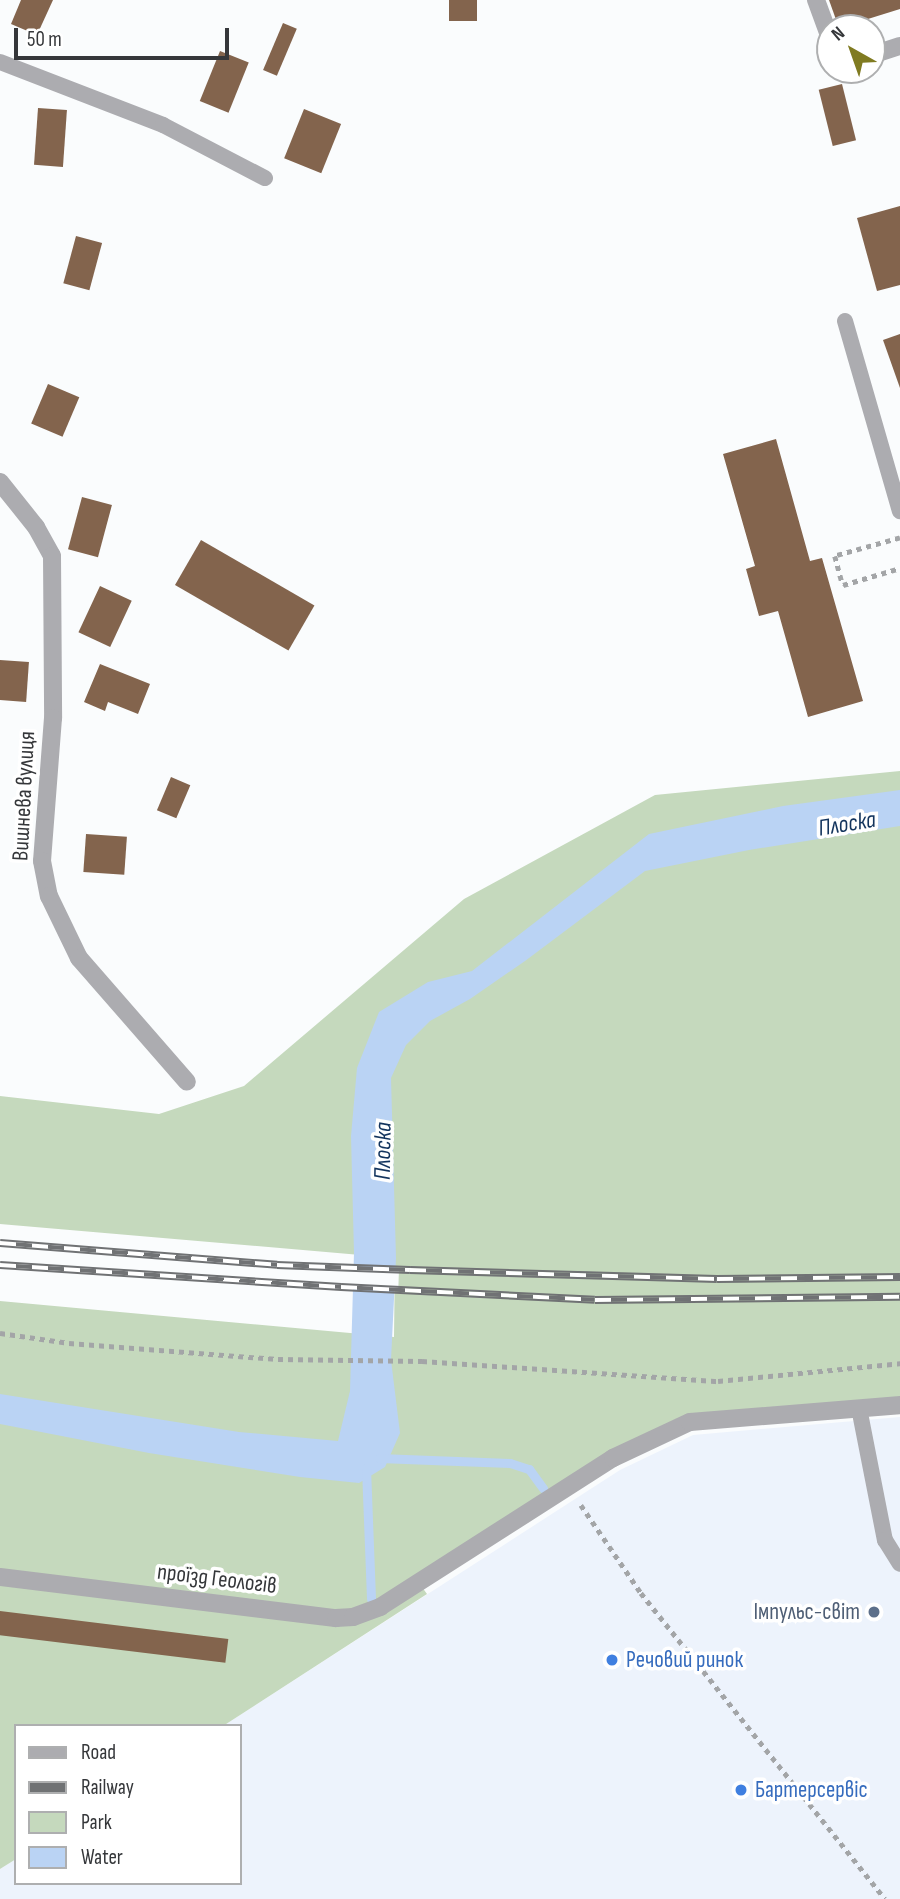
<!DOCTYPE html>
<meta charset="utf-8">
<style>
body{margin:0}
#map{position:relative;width:900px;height:1899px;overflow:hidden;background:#fafcfd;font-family:"Sofia Sans Condensed",sans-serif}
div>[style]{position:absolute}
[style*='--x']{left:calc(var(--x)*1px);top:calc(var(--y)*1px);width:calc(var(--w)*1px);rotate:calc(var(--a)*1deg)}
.built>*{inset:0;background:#edf3fc}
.green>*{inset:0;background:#c5d9bd}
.water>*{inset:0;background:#bad3f4}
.pier>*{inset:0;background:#fafcfd;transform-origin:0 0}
.stream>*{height:9px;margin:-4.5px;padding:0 4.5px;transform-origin:4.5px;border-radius:4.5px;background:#bad3f4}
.building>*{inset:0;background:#83644d;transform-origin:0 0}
.path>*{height:4.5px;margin-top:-2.25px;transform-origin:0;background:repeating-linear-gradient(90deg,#a3a5a7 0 5px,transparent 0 10px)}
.service>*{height:16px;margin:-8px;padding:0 8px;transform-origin:8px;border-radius:8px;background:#acacb0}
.pedestrian>*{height:18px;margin:-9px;padding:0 9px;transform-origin:9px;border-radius:9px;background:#acacb0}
.minor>*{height:18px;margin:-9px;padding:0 9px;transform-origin:9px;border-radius:9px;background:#acacb0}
.rail>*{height:8px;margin-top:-4px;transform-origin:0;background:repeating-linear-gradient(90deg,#fff 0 16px,#707274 0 32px);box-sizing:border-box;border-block:2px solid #707274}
.dots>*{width:19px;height:19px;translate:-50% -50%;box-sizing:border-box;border:4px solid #fff;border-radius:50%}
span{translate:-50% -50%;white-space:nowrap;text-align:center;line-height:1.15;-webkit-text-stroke:7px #fff;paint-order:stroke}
.street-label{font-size:23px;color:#35373a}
.service-label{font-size:23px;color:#4e5e75}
.right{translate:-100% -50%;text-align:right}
.shop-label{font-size:23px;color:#366cbe}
.left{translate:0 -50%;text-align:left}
.water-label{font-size:24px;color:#13345d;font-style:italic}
.legend{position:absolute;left:14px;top:1724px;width:228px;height:161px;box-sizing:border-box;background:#fff;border:2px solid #aeafb0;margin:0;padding:9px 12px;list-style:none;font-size:21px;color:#35373a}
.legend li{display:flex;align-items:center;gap:14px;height:35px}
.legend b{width:35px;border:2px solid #aeafb0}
.north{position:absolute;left:816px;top:14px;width:70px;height:70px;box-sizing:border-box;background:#fff;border:2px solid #aeafb0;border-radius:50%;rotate:320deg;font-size:19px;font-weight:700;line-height:28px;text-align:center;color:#35373a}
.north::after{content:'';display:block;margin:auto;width:24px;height:32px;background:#807b21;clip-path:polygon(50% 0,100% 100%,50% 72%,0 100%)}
.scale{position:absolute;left:14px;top:28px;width:215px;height:32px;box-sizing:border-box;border:4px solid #35373a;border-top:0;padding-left:9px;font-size:21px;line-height:24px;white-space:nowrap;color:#35373a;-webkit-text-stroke:5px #fff;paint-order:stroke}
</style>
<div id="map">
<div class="built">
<i style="clip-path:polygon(900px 1417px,900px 1899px,0 1899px,0 1869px,16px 1859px,16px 1883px,240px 1883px,240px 1726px,223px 1726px,620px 1470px,693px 1435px)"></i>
</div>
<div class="green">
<i style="clip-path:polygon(900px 771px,900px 1405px,690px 1422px,419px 1583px,427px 1594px,223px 1726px,16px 1726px,16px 1859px,0 1869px,0 1301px,394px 1337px,395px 1258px,0 1224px,0 1096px,159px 1114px,244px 1086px,464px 899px,655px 795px)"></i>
</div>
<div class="water">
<i style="clip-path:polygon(900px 790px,900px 826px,749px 850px,645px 871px,525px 961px,470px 999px,430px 1021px,406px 1045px,391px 1078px,396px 1258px,391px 1360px,400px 1433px,385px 1467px,359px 1483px,300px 1477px,149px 1453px,0 1424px,0 1394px,239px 1432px,338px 1441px,350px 1391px,354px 1253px,351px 1136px,357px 1068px,379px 1012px,428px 982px,472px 971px,649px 834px,783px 806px)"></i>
</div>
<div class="pier">
<i style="left:350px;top:1268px;width:49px;height:20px;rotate:2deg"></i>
</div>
<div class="stream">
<i style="--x:379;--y:1458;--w:131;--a:2.2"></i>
<i style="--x:510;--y:1463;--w:20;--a:18"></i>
<i style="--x:529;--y:1469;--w:24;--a:54"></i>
<i style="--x:366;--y:1468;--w:131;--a:87.8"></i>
</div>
<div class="building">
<i style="clip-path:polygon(21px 0,53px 0,37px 35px,11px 24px)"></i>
<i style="left:449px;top:0;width:28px;height:21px"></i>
<i style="clip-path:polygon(829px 0,900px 0,900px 9px,839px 28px)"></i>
<i style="left:283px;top:23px;width:15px;height:51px;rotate:23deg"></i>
<i style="left:220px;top:51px;width:31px;height:54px;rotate:22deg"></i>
<i style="left:842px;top:84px;width:58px;height:24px;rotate:76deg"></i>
<i style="left:38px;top:108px;width:29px;height:57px;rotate:4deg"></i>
<i style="left:304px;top:109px;width:40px;height:53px;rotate:22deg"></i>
<i style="clip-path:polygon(900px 206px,900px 285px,877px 291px,857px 218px)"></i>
<i style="left:76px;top:236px;width:27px;height:49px;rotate:15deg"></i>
<i style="clip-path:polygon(900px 334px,900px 388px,883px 340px)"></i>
<i style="left:48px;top:384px;width:34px;height:43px;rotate:23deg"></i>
<i style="clip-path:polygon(776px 439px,810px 561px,822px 558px,863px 701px,808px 717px,778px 611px,759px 616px,746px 569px,755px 566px,723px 454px)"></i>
<i style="left:82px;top:497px;width:31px;height:54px;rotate:15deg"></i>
<i style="left:201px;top:540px;width:131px;height:52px;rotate:30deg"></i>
<i style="left:100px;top:586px;width:35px;height:51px;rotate:25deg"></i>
<i style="left:0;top:660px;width:29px;height:40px;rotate:4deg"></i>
<i style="clip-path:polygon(100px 664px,150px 684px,138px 714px,108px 702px,105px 711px,84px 702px)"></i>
<i style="left:171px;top:777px;width:21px;height:36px;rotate:23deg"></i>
<i style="left:86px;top:834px;width:41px;height:38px;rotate:4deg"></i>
<i style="left:0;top:1611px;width:230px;height:24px;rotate:7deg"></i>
</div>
<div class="path">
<i style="--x:900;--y:538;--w:67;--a:164.5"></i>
<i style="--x:835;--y:556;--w:30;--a:75"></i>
<i style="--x:843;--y:585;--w:59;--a:-16.6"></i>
<i style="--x:0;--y:1333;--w:70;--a:8.2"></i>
<i style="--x:69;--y:1343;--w:210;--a:4.4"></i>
<i style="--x:278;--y:1359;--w:144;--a:0.8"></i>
<i style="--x:422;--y:1361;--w:297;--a:3.9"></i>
<i style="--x:718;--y:1381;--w:183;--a:-5.6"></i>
<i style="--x:581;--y:1505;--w:107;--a:55.7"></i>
<i style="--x:641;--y:1593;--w:391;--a:51.4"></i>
</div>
<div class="service">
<i style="--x:0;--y:62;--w:175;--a:21.1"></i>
<i style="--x:163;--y:125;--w:115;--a:27.5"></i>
<i style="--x:845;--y:321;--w:198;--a:73.9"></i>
<i style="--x:859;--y:1408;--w:135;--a:78.9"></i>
<i style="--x:885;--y:1540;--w:28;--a:58"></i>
</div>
<div class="pedestrian">
<i style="--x:816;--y:0;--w:40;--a:69.8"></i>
</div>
<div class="minor">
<i style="--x:872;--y:55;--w:29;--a:-18"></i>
<i style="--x:0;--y:482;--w:58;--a:51.3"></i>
<i style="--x:36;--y:527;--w:33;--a:61"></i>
<i style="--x:52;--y:556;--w:162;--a:89.6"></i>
<i style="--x:53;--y:718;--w:143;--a:94.4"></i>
<i style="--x:42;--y:861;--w:36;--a:79"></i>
<i style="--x:49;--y:896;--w:69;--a:64.2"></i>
<i style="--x:79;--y:958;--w:164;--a:48.9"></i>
<i style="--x:0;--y:1577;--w:338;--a:7"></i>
<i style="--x:336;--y:1618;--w:17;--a:-3"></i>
<i style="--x:353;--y:1617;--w:29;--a:-20"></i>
<i style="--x:380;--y:1607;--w:277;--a:-32.6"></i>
<i style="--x:613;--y:1458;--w:85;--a:-25.1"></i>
<i style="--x:690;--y:1422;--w:211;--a:-4.6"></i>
</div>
<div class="rail">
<i style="--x:0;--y:1243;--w:278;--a:4.5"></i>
<i style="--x:277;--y:1265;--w:133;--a:2.2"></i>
<i style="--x:410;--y:1270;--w:307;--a:1.7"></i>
<i style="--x:717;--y:1279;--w:183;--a:-0.6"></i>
<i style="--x:0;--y:1265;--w:342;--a:3.7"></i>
<i style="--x:341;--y:1287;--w:254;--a:2.9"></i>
<i style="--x:595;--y:1300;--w:305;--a:-0.6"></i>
</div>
<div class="dots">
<i style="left:874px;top:1612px;background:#5c6f8a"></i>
<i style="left:612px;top:1660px;background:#3f7fe0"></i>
<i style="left:741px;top:1790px;background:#3f7fe0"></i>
</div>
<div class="street-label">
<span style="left:24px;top:796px;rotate:-87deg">Вишнева вулиця</span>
<span style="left:217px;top:1579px;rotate:7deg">проїзд Геологів</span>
</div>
<div class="service-label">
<span class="right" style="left:860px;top:1612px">Імпульс-світ</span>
</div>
<div class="shop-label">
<span class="left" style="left:626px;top:1660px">Речовий ринок</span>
<span class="left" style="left:755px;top:1790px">Бартерсервіс</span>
</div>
<div class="water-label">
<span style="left:847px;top:824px;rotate:-9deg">Плоска</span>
<span style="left:383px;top:1151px;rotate:-89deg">Плоска</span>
</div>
<ul class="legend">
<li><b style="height:9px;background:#acacb0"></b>Road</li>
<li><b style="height:9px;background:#707274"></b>Railway</li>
<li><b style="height:19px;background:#c5d9bd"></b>Park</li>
<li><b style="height:19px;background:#bad3f4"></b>Water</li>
</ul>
<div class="north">N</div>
<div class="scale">50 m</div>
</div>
